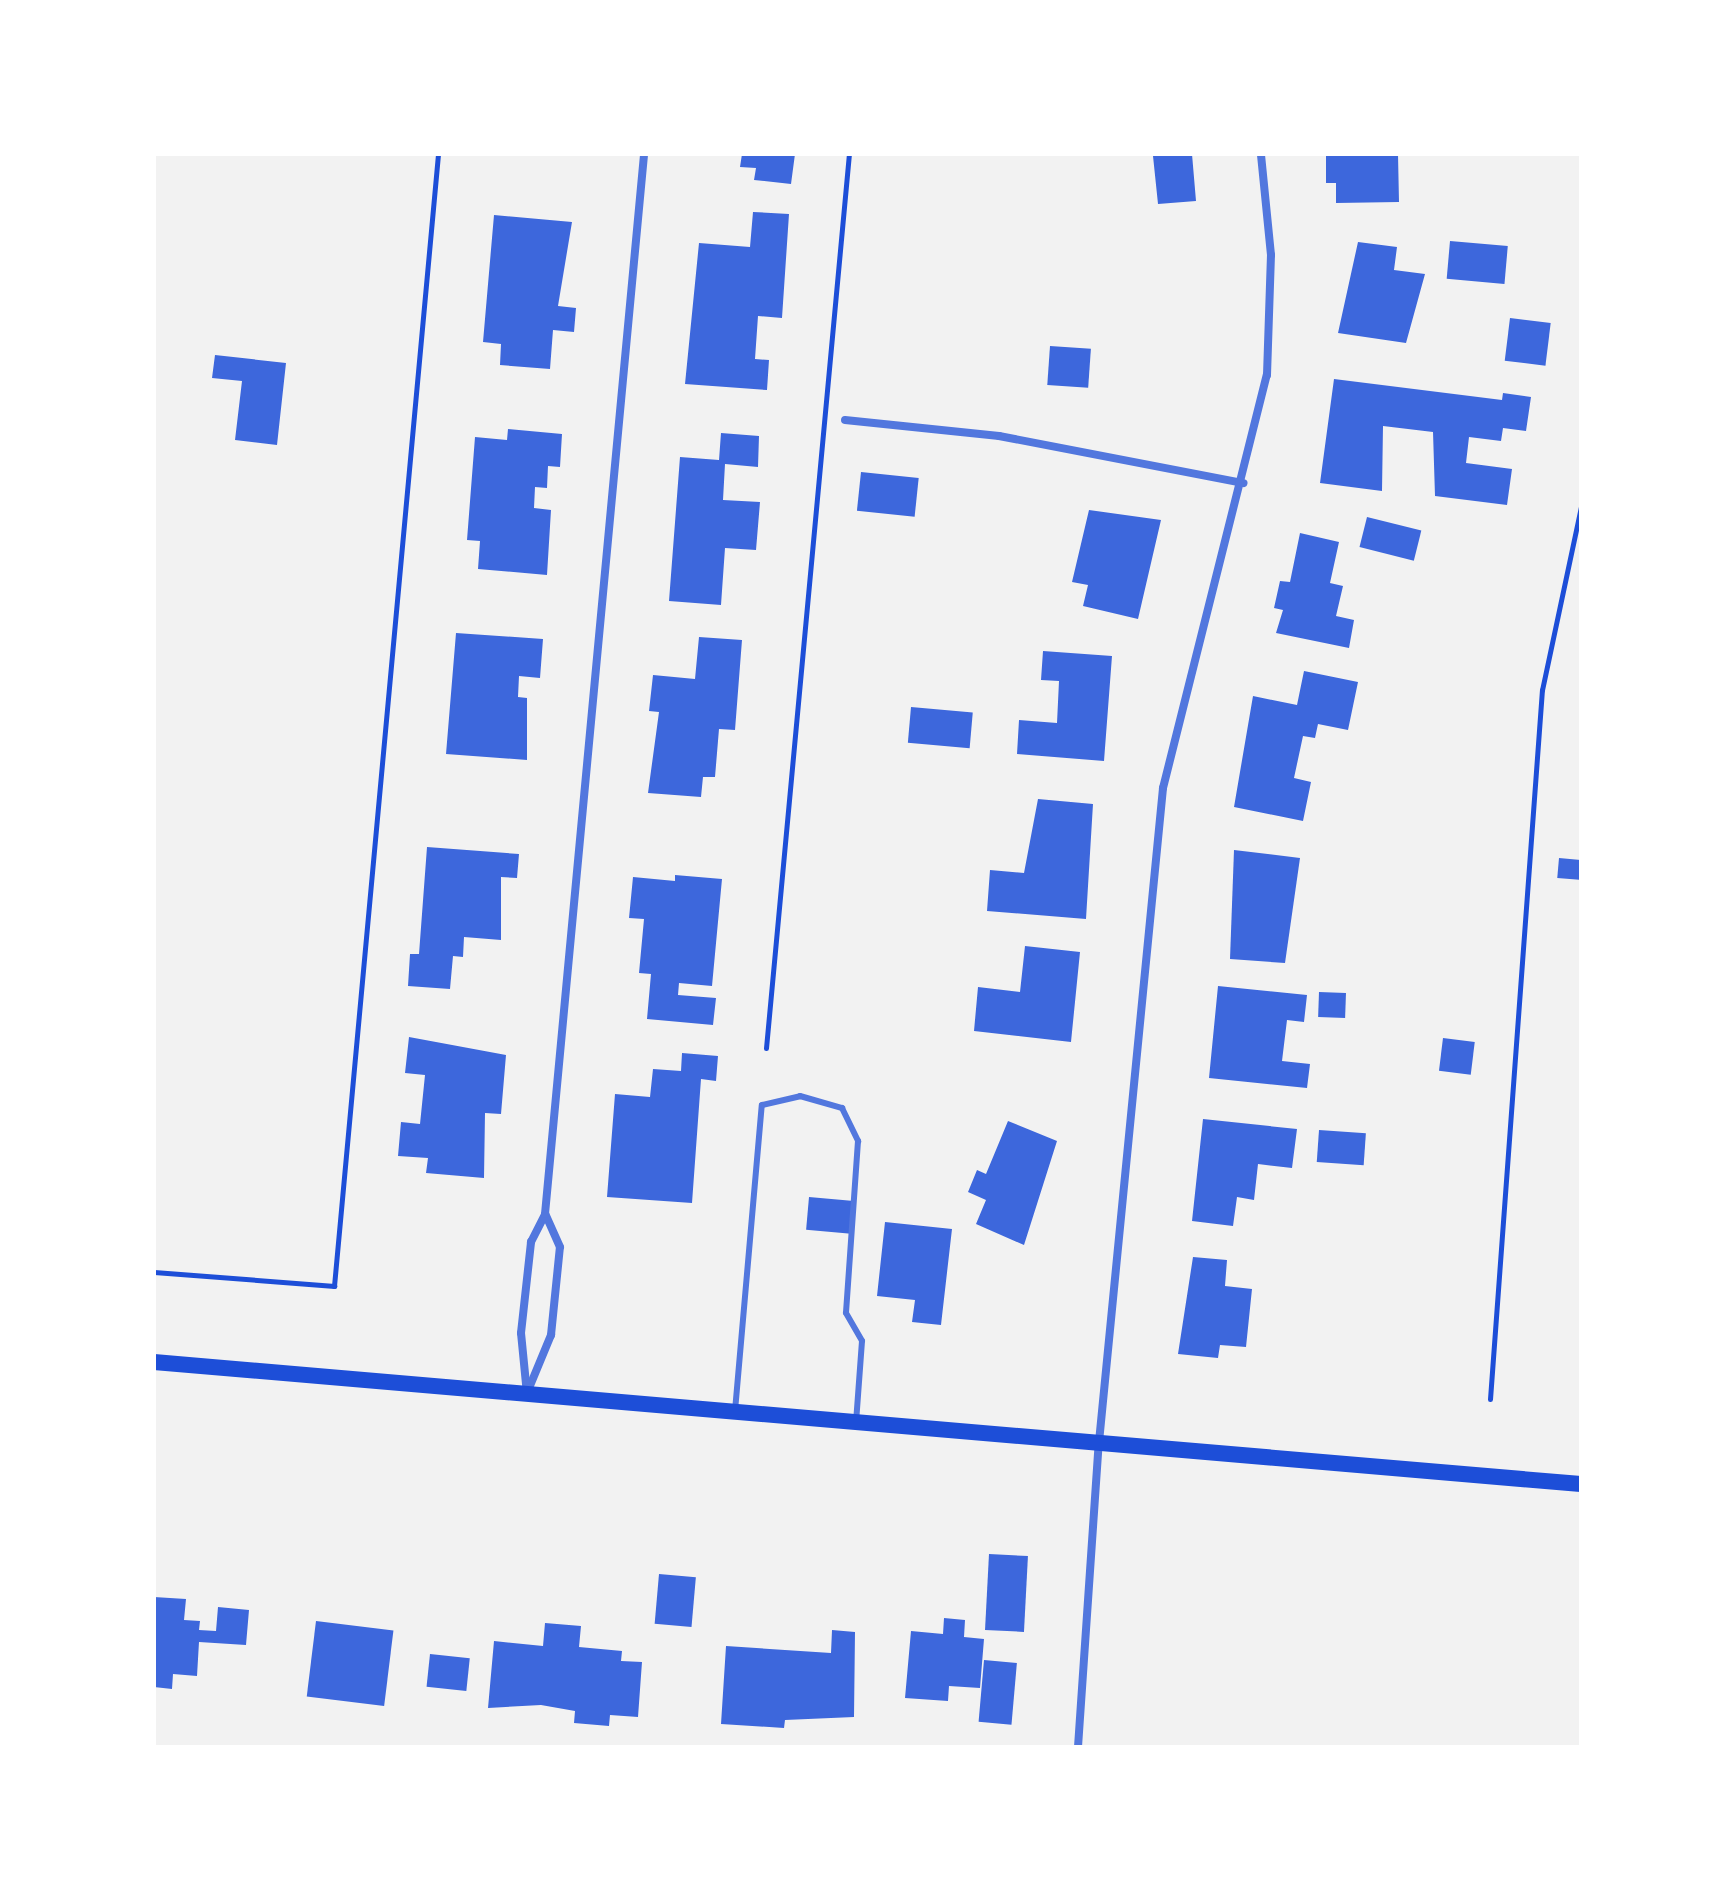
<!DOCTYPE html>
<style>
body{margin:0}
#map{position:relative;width:1735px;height:1901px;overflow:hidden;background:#f2f2f2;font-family:Figtree,sans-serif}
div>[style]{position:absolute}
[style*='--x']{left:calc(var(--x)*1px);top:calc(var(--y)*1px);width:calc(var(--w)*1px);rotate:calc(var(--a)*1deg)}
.building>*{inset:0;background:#3d67dc;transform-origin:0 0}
.path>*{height:5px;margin:-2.5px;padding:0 2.5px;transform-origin:2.5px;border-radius:2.5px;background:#1d4ed8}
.service>*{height:6px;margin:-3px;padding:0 3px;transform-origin:3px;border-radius:3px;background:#5277de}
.minor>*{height:8px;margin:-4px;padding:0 4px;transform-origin:4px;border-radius:4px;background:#5277de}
.secondary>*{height:16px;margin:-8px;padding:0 8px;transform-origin:8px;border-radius:8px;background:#1d4ed8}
span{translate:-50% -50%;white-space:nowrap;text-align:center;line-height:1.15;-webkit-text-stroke:6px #fff;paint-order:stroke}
.frame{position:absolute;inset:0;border:156px solid #fff;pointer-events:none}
</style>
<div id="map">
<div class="building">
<i style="clip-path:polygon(742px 154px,795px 154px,791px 184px,754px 180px,756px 168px,740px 167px)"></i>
<i style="clip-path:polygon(1128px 154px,1192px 154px,1196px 201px,1158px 204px,1153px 156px)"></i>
<i style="clip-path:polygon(1326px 154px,1398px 154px,1399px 202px,1336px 203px,1336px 183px,1326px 183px)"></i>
<i style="clip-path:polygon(753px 212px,789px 214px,782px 318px,758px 316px,755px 359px,769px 360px,767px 390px,685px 384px,699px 243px,750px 247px)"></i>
<i style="clip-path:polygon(494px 215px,572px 222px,558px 306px,576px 308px,574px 332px,553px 330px,550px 369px,500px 365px,501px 344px,483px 342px)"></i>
<i style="left:1450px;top:241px;width:58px;height:38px;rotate:5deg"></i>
<i style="clip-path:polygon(1358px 242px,1397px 247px,1394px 270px,1425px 274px,1406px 343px,1338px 333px)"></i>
<i style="left:1510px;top:318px;width:41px;height:43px;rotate:7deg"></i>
<i style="left:1050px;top:346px;width:41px;height:39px;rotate:4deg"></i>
<i style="clip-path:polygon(215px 355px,286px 363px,277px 445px,235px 440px,242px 381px,212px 378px)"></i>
<i style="clip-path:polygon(1334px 379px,1502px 400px,1503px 393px,1531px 397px,1526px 431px,1503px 428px,1501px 441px,1469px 437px,1466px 463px,1512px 469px,1507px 505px,1435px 496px,1433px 432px,1383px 426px,1382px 491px,1320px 483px)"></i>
<i style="clip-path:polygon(508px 429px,562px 434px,560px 467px,548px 466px,547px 488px,535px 487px,534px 508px,551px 510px,547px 575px,478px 569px,480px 541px,467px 540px,475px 437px,507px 440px)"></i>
<i style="clip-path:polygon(721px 433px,759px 436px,758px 467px,725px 464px,723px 500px,760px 502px,756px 550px,725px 548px,721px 605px,669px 601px,680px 457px,719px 460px)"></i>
<i style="left:861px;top:472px;width:58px;height:39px;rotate:6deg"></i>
<i style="clip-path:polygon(1089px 510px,1161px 520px,1138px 619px,1083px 606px,1088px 585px,1072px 582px)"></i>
<i style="left:1367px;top:517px;width:56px;height:31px;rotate:14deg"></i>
<i style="clip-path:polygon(1300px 533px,1339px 542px,1330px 583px,1343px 586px,1336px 616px,1354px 620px,1349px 648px,1276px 633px,1283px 610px,1274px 608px,1280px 581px,1290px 582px)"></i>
<i style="clip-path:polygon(456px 633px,543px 639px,540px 678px,519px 676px,518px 697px,527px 698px,527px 760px,446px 754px)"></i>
<i style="clip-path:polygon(699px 637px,742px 640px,735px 730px,719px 729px,715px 777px,703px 777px,701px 797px,648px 793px,659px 712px,649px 711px,653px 675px,695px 679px)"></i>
<i style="clip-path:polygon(1043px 651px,1112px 656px,1104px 761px,1017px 754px,1019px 720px,1057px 723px,1059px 681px,1041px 680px)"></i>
<i style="clip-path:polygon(1304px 671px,1358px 682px,1348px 730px,1318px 724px,1315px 738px,1303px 736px,1294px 778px,1311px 782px,1303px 821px,1234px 807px,1253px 696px,1297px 705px)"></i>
<i style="left:911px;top:707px;width:62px;height:36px;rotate:5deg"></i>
<i style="clip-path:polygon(1038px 799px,1093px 804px,1086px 919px,987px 911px,990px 870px,1024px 873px)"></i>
<i style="clip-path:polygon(427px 847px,519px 854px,517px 878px,501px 877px,501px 940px,464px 937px,463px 957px,453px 956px,450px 989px,408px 986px,410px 954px,419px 954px)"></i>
<i style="clip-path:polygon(1234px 850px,1300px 858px,1285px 963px,1230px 959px)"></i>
<i style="left:1559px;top:858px;width:22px;height:20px;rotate:5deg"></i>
<i style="clip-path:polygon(675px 875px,722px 879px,712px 986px,679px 983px,678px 995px,716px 998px,713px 1025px,647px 1019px,651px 974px,639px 973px,644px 919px,629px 918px,633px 877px,675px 881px)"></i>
<i style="clip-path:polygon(1025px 946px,1080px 952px,1071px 1042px,974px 1031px,978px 987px,1020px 992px)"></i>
<i style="clip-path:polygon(1218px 986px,1307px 995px,1304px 1022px,1287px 1020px,1282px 1061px,1310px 1064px,1307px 1088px,1209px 1078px)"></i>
<i style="left:1319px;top:992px;width:27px;height:25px;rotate:2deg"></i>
<i style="clip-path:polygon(409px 1037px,506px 1055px,501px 1114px,485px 1113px,484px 1178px,426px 1173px,428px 1158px,398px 1156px,401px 1122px,420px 1124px,425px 1075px,405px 1073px)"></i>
<i style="left:1443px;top:1038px;width:32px;height:33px;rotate:7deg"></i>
<i style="clip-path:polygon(682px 1053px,718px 1056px,716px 1081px,701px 1079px,692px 1203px,607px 1197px,615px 1094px,650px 1097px,653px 1069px,681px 1071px)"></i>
<i style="clip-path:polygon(1203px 1119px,1297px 1129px,1292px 1168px,1258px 1164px,1254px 1200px,1237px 1197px,1233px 1226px,1192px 1221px)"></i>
<i style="clip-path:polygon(1008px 1121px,1057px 1141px,1024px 1245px,976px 1224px,986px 1200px,968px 1192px,977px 1170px,986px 1174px)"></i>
<i style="left:1319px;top:1130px;width:47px;height:32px;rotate:4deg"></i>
<i style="left:809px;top:1197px;width:45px;height:33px;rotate:5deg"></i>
<i style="clip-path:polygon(885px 1222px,952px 1229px,941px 1325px,912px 1322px,915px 1300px,877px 1296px)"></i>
<i style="clip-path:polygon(1193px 1257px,1227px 1260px,1225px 1286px,1252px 1289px,1246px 1347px,1220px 1345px,1218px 1358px,1178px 1354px)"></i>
<i style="left:989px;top:1554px;width:39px;height:76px;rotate:3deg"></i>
<i style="left:659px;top:1574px;width:37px;height:50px;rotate:5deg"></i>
<i style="clip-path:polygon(154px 1597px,186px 1599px,184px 1620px,200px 1621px,199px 1630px,216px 1631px,218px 1607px,249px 1610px,246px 1645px,199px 1642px,197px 1676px,173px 1674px,172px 1689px,154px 1687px)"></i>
<i style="clip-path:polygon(944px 1618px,965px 1620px,964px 1637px,984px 1639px,980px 1688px,949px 1686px,948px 1701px,905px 1698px,911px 1631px,943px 1634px)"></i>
<i style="left:316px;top:1621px;width:78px;height:76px;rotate:7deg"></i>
<i style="clip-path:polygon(545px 1623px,581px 1626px,579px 1647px,622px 1651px,621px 1661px,642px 1662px,638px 1717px,610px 1715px,609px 1726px,574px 1723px,575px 1711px,541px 1705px,488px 1708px,494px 1641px,543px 1646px)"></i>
<i style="clip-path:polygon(832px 1630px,855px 1632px,854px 1717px,785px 1720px,784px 1728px,721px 1724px,726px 1646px,831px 1653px)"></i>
<i style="left:430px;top:1654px;width:40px;height:33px;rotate:6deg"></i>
<i style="left:984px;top:1660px;width:33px;height:62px;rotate:5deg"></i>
</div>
<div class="path">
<i style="--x:766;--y:1048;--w:898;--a:-84.7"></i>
<i style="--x:154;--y:1272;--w:181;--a:4.4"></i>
<i style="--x:334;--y:1286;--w:1137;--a:-84.75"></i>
<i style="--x:1490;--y:1399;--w:711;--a:-85.81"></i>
<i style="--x:1542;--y:690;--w:187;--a:-78"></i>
</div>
<div class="service">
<i style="--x:735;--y:1411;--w:307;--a:-85"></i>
<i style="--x:762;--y:1105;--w:39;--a:-13"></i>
<i style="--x:800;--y:1096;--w:44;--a:15.9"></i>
<i style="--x:842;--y:1108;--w:37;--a:64"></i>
<i style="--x:858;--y:1141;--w:172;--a:94"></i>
<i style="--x:846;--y:1313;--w:32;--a:60"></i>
<i style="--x:862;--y:1341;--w:81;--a:94.2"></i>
</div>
<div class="minor">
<i style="--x:845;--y:420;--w:155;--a:5.9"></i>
<i style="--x:999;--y:436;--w:249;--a:10.9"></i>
<i style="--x:527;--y:1393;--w:63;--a:-67.5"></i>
<i style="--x:551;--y:1335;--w:88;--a:-84.2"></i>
<i style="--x:560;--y:1247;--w:36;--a:-114"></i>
<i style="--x:527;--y:1394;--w:61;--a:-95.6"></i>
<i style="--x:521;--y:1333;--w:92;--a:-83.7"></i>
<i style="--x:531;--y:1242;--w:31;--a:-63"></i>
<i style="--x:545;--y:1214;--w:1065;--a:-84.66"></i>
<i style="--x:1078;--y:1747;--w:306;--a:-86.1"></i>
<i style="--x:1099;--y:1442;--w:657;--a:-84.41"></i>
<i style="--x:1163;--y:788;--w:426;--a:-75.9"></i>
<i style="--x:1267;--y:375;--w:120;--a:-88.1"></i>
<i style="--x:1271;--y:255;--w:101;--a:-95.7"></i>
</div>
<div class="secondary">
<i style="--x:154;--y:1362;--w:1432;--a:4.89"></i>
</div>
<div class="frame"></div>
</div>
